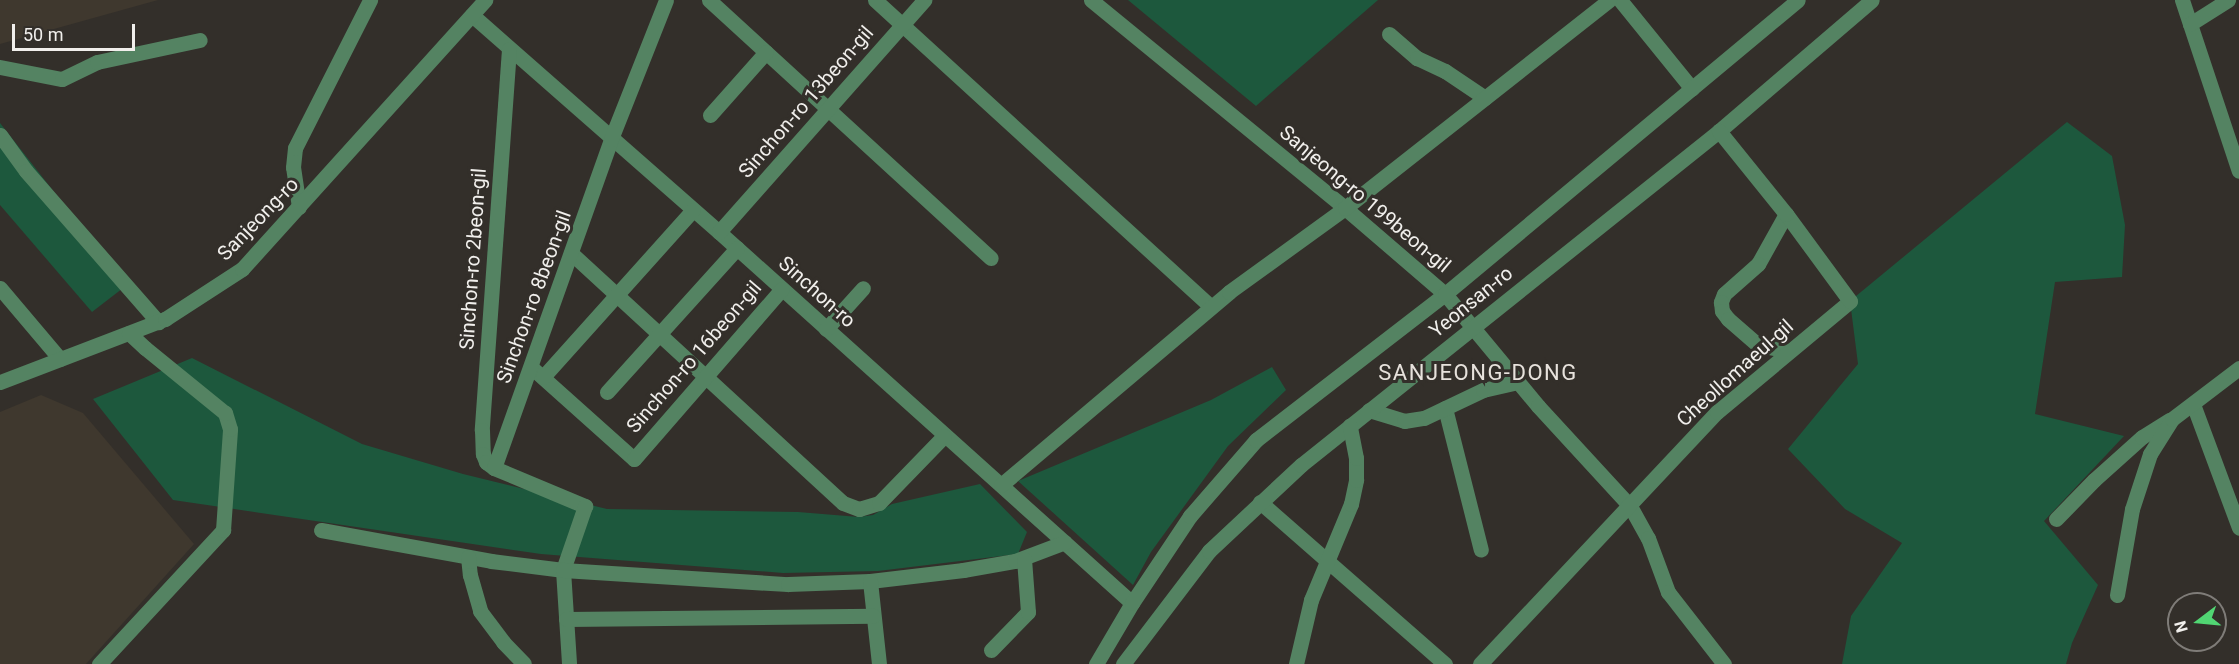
<!DOCTYPE html>
<style>
body{margin:0}
#map{position:relative;width:2239px;height:664px;overflow:hidden;background:#332f2a;font-family:Roboto,sans-serif}
div>[style]{position:absolute}
[style*='--x']{left:calc(var(--x)*1px);top:calc(var(--y)*1px);width:calc(var(--w)*1px);rotate:calc(var(--a)*1deg)}
.built>*{inset:0;background:#3f382e}
.green>*{inset:0;background:#1d583d}
.minor>*{height:15px;margin:-7.5px;padding:0 7.5px;transform-origin:7.5px;border-radius:7.5px;background:#548362}
span{translate:-50% -50%;white-space:nowrap;text-align:center;line-height:1.15;-webkit-text-stroke:6px #332f2a;paint-order:stroke}
.street-label{font-size:20px;color:#f1efec}
.quarter-label{font-size:22px;color:#e7e2dc;letter-spacing:1.5px}
.north{position:absolute;left:2167px;top:592px;width:60px;height:60px;box-sizing:border-box;background:#332f2a;border:2px solid #7f7c78;border-radius:50%;rotate:254deg;font-size:16px;font-weight:700;line-height:24px;text-align:center;color:#f1efec}
.north::after{content:'';display:block;margin:auto;width:21px;height:27px;background:#51d673;clip-path:polygon(50% 0,100% 100%,50% 72%,0 100%)}
.scale{position:absolute;left:12px;top:24px;width:123px;height:27px;box-sizing:border-box;border:3px solid #f1efec;border-top:0;padding-left:8px;font-size:18px;line-height:21px;white-space:nowrap;color:#f1efec;-webkit-text-stroke:4px #332f2a;paint-order:stroke}
</style>
<div id="map">
<div class="built">
<i style="clip-path:polygon(0 0,158px 0,0 44px)"></i>
<i style="clip-path:polygon(41px 395px,83px 413px,194px 544px,86px 664px,0 664px,0 412px)"></i>
</div>
<div class="green">
<i style="clip-path:polygon(1128px 0,1378px 0,1256px 106px)"></i>
<i style="clip-path:polygon(2067px 122px,2112px 156px,2125px 225px,2122px 277px,2055px 282px,2035px 414px,2124px 436px,2044px 521px,2098px 585px,2072px 643px,2066px 664px,1842px 664px,1851px 616px,1902px 543px,1845px 509px,1788px 449px,1858px 364px,1850px 301px)"></i>
<i style="clip-path:polygon(0 123px,127px 285px,92px 312px,0 205px)"></i>
<i style="clip-path:polygon(192px 358px,362px 444px,463px 474px,607px 509px,798px 512px,859px 517px,873px 515px,892px 504px,980px 484px,1027px 532px,1018px 554px,878px 571px,783px 573px,541px 554px,173px 500px,93px 399px)"></i>
<i style="clip-path:polygon(1272px 367px,1286px 390px,1228px 446px,1151px 552px,1133px 585px,1018px 481px,1211px 400px)"></i>
</div>
<div class="minor">
<i style="--x:709;--y:0;--w:382;--a:42.5"></i>
<i style="--x:875;--y:0;--w:455;--a:42.4"></i>
<i style="--x:1091;--y:0;--w:328;--a:39.3"></i>
<i style="--x:1345;--y:208;--w:132;--a:40.7"></i>
<i style="--x:1445;--y:294;--w:146;--a:50.3"></i>
<i style="--x:1538;--y:406;--w:136;--a:47.4"></i>
<i style="--x:1630;--y:506;--w:37;--a:61"></i>
<i style="--x:1648;--y:538;--w:58;--a:69.7"></i>
<i style="--x:1668;--y:592;--w:91;--a:52.1"></i>
<i style="--x:1620;--y:0;--w:114;--a:51"></i>
<i style="--x:2182;--y:0;--w:180;--a:71.6"></i>
<i style="--x:472;--y:15;--w:329;--a:41.3"></i>
<i style="--x:719;--y:232;--w:555;--a:41.93"></i>
<i style="--x:2190;--y:24;--w:45;--a:-32.3"></i>
<i style="--x:1389;--y:34;--w:37;--a:41"></i>
<i style="--x:1417;--y:58;--w:31;--a:25"></i>
<i style="--x:1445;--y:71;--w:48;--a:34"></i>
<i style="--x:509;--y:49;--w:382;--a:94.1"></i>
<i style="--x:482;--y:430;--w:24;--a:88"></i>
<i style="--x:483;--y:454;--w:9;--a:69"></i>
<i style="--x:486;--y:462;--w:10;--a:37"></i>
<i style="--x:494;--y:468;--w:99;--a:22.7"></i>
<i style="--x:585;--y:506;--w:68;--a:109"></i>
<i style="--x:563;--y:570;--w:94;--a:86.3"></i>
<i style="--x:0;--y:67;--w:63;--a:11"></i>
<i style="--x:62;--y:79;--w:39;--a:-26"></i>
<i style="--x:97;--y:62;--w:105;--a:-12.1"></i>
<i style="--x:710;--y:115;--w:84;--a:-48.4"></i>
<i style="--x:0;--y:135;--w:44;--a:54.2"></i>
<i style="--x:26;--y:171;--w:201;--a:48.8"></i>
<i style="--x:299;--y:207;--w:40;--a:-98.5"></i>
<i style="--x:293;--y:167;--w:19;--a:-84"></i>
<i style="--x:295;--y:148;--w:166;--a:-63.1"></i>
<i style="--x:1786;--y:214;--w:57;--a:119.2"></i>
<i style="--x:1758;--y:264;--w:45;--a:138.6"></i>
<i style="--x:1724;--y:294;--w:9;--a:111"></i>
<i style="--x:1721;--y:302;--w:9;--a:84"></i>
<i style="--x:1722;--y:311;--w:10;--a:53"></i>
<i style="--x:1728;--y:319;--w:40;--a:41"></i>
<i style="--x:1758;--y:345;--w:31;--a:11"></i>
<i style="--x:719;--y:232;--w:310;--a:-48.5"></i>
<i style="--x:571;--y:253;--w:369;--a:42.6"></i>
<i style="--x:843;--y:503;--w:17;--a:21"></i>
<i style="--x:859;--y:509;--w:21;--a:-17"></i>
<i style="--x:879;--y:503;--w:93;--a:-45.9"></i>
<i style="--x:0;--y:288;--w:93;--a:49.8"></i>
<i style="--x:826;--y:329;--w:55;--a:-47.9"></i>
<i style="--x:531;--y:367;--w:138;--a:41.8"></i>
<i style="--x:634;--y:459;--w:225;--a:-49"></i>
<i style="--x:543;--y:377;--w:224;--a:-48.1"></i>
<i style="--x:0;--y:382;--w:177;--a:-20.9"></i>
<i style="--x:165;--y:319;--w:92;--a:-33"></i>
<i style="--x:242;--y:269;--w:363;--a:-47.9"></i>
<i style="--x:607;--y:392;--w:194;--a:-47.9"></i>
<i style="--x:2193;--y:404;--w:132;--a:69.6"></i>
<i style="--x:1445;--y:408;--w:146;--a:75.8"></i>
<i style="--x:1369;--y:410;--w:37;--a:17"></i>
<i style="--x:1404;--y:421;--w:20;--a:-9"></i>
<i style="--x:1424;--y:418;--w:65;--a:-25.4"></i>
<i style="--x:1483;--y:390;--w:36;--a:-13"></i>
<i style="--x:494;--y:468;--w:349;--a:-70.4"></i>
<i style="--x:611;--y:139;--w:149;--a:-68.4"></i>
<i style="--x:1001;--y:485;--w:299;--a:-40.2"></i>
<i style="--x:1229;--y:292;--w:143;--a:-35.9"></i>
<i style="--x:1345;--y:208;--w:336;--a:-38.2"></i>
<i style="--x:1260;--y:502;--w:246;--a:41.2"></i>
<i style="--x:2056;--y:519;--w:54;--a:-45.7"></i>
<i style="--x:2094;--y:480;--w:64;--a:-41.9"></i>
<i style="--x:2142;--y:437;--w:32;--a:-32"></i>
<i style="--x:321;--y:530;--w:173;--a:10.3"></i>
<i style="--x:491;--y:561;--w:73;--a:7.1"></i>
<i style="--x:563;--y:570;--w:225;--a:3.6"></i>
<i style="--x:788;--y:584;--w:82;--a:-2.1"></i>
<i style="--x:870;--y:581;--w:94;--a:-6.7"></i>
<i style="--x:963;--y:570;--w:53;--a:-9.8"></i>
<i style="--x:1015;--y:561;--w:53;--a:-20.8"></i>
<i style="--x:468;--y:557;--w:18;--a:84"></i>
<i style="--x:470;--y:575;--w:37;--a:74"></i>
<i style="--x:480;--y:611;--w:39;--a:53"></i>
<i style="--x:503;--y:642;--w:30;--a:46"></i>
<i style="--x:870;--y:581;--w:83;--a:83.8"></i>
<i style="--x:2117;--y:595;--w:87;--a:-80.1"></i>
<i style="--x:2132;--y:509;--w:58;--a:-71.9"></i>
<i style="--x:2150;--y:454;--w:41;--a:-57.8"></i>
<i style="--x:2172;--y:419;--w:84;--a:-37.3"></i>
<i style="--x:566;--y:619;--w:307;--a:-0.6"></i>
<i style="--x:991;--y:650;--w:53;--a:-45.8"></i>
<i style="--x:1028;--y:612;--w:53;--a:-94.3"></i>
<i style="--x:99;--y:664;--w:183;--a:-47.2"></i>
<i style="--x:223;--y:530;--w:101;--a:-86"></i>
<i style="--x:230;--y:429;--w:17;--a:-107"></i>
<i style="--x:225;--y:413;--w:103;--a:-140.9"></i>
<i style="--x:145;--y:348;--w:22;--a:-137"></i>
<i style="--x:1096;--y:664;--w:71;--a:-59.5"></i>
<i style="--x:1132;--y:603;--w:105;--a:-56.3"></i>
<i style="--x:1190;--y:516;--w:101;--a:-49"></i>
<i style="--x:1256;--y:440;--w:239;--a:-37.7"></i>
<i style="--x:1445;--y:294;--w:459;--a:-39.8"></i>
<i style="--x:1123;--y:664;--w:142;--a:-52.7"></i>
<i style="--x:1209;--y:551;--w:126;--a:-43.1"></i>
<i style="--x:1301;--y:465;--w:535;--a:-38.63"></i>
<i style="--x:1719;--y:131;--w:201;--a:-40.6"></i>
<i style="--x:1296;--y:664;--w:66;--a:-76.8"></i>
<i style="--x:1311;--y:600;--w:104;--a:-67.4"></i>
<i style="--x:1351;--y:504;--w:25;--a:-78"></i>
<i style="--x:1356;--y:480;--w:22;--a:-90"></i>
<i style="--x:1356;--y:458;--w:33;--a:-101"></i>
<i style="--x:1480;--y:664;--w:346;--a:-46.8"></i>
<i style="--x:1717;--y:412;--w:173;--a:-39.8"></i>
<i style="--x:1850;--y:301;--w:108;--a:-126.3"></i>
<i style="--x:1786;--y:214;--w:107;--a:-128.9"></i>
</div>
<div class="street-label">
<span style="left:806px;top:102px;rotate:-49deg">Sinchon-ro 13beon-gil</span>
<span style="left:1365px;top:199px;rotate:40deg">Sanjeong-ro 199beon-gil</span>
<span style="left:258px;top:219px;rotate:-46deg">Sanjeong-ro</span>
<span style="left:473px;top:259px;rotate:-86deg">Sinchon-ro 2beon-gil</span>
<span style="left:817px;top:292px;rotate:42deg">Sinchon-ro</span>
<span style="left:534px;top:297px;rotate:-70deg">Sinchon-ro 8beon-gil</span>
<span style="left:1471px;top:302px;rotate:-39deg">Yeonsan-ro</span>
<span style="left:694px;top:357px;rotate:-49deg">Sinchon-ro 16beon-gil</span>
<span style="left:1735px;top:373px;rotate:-42deg">Cheollomaeul-gil</span>
</div>
<div class="quarter-label">
<span style="left:1478px;top:373px">SANJEONG-DONG</span>
</div>
<div class="north">N</div>
<div class="scale">50 m</div>
</div>
